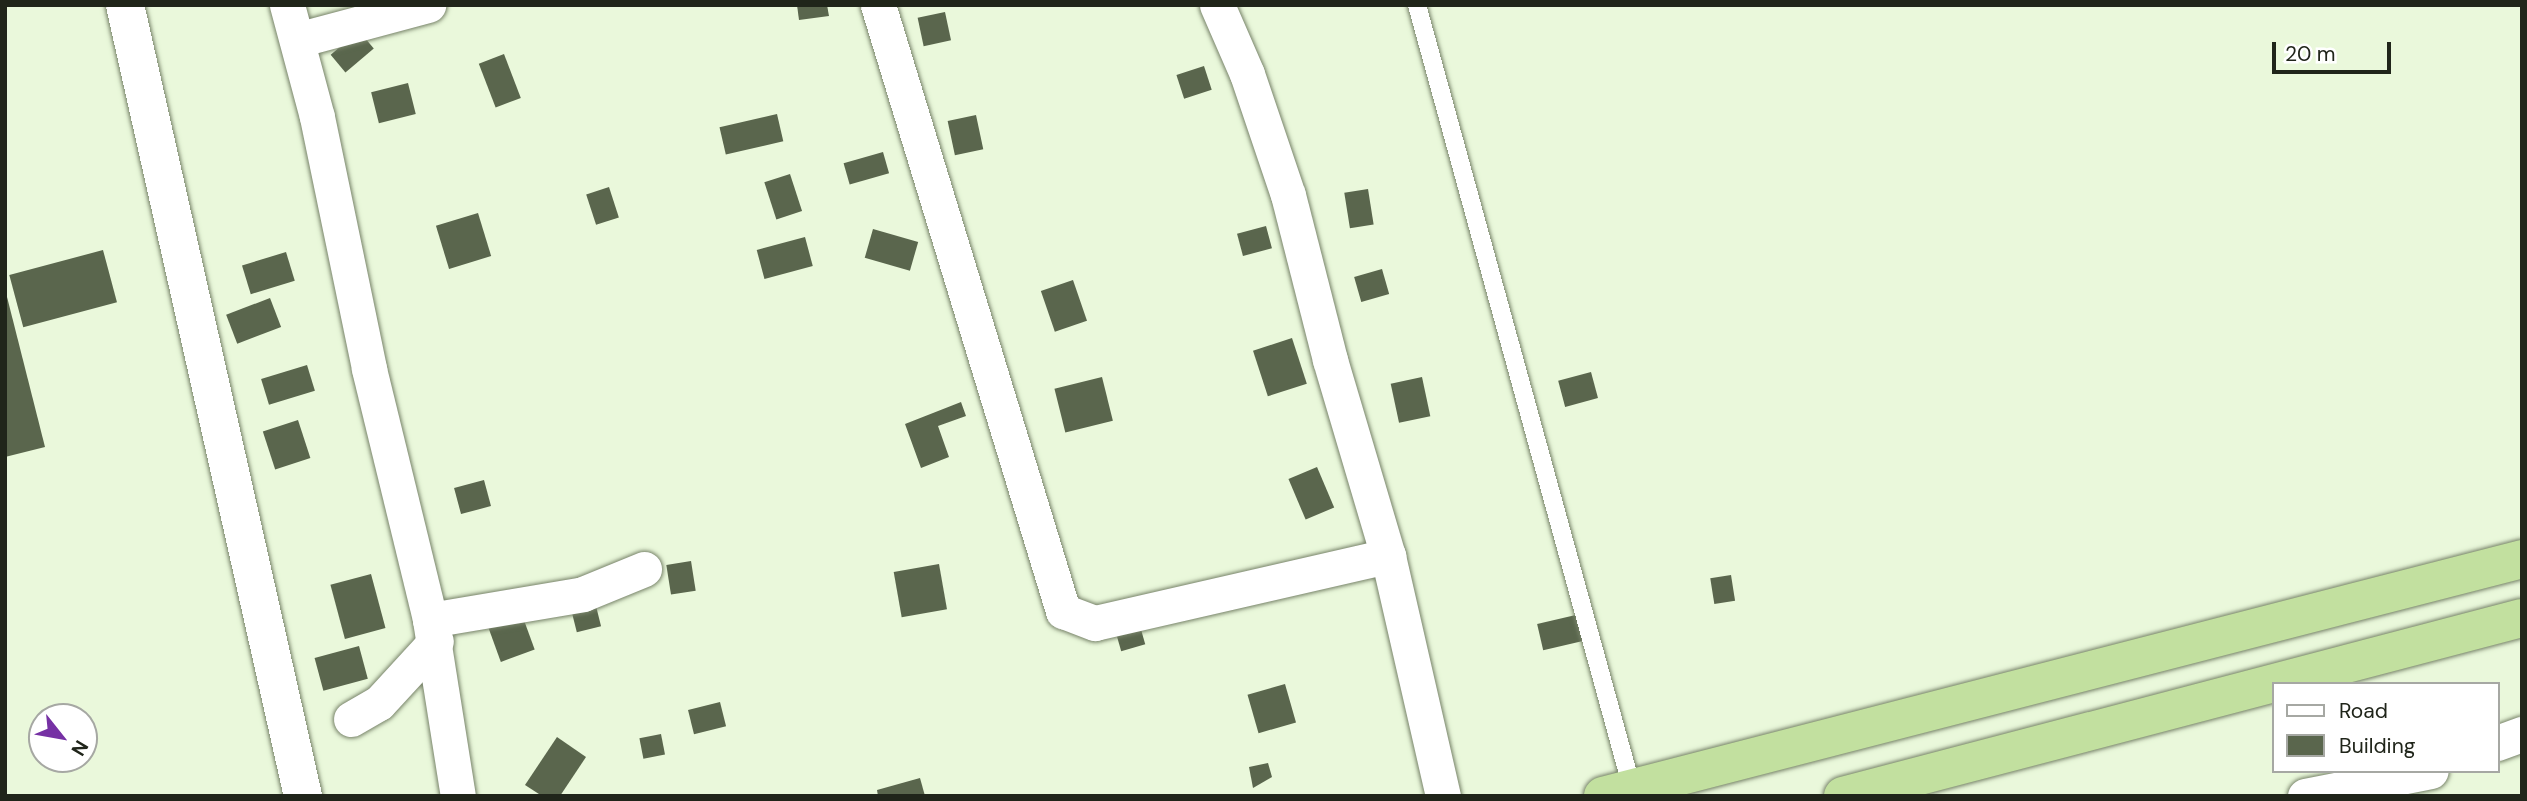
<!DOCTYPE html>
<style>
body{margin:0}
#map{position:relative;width:2527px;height:801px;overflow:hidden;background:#eaf8db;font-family:"DM Sans",sans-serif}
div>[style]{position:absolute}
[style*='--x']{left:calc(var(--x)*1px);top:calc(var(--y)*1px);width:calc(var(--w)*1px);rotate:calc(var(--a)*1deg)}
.building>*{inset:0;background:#5a664d;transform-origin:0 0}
.roads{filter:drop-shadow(0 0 2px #778369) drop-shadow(0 0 2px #778369)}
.lane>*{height:18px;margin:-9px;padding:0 9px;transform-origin:9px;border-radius:9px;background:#fff}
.street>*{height:35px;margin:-17.5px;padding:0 17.5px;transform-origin:17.5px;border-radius:17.5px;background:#fff}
.secondary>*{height:38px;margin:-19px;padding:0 19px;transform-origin:19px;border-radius:19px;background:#fff}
.highway>*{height:38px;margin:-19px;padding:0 19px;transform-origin:19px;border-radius:19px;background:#c2e09f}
span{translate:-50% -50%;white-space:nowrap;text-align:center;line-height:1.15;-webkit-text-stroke:7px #fff;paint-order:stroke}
.frame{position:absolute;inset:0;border:7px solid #20251a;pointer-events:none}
.legend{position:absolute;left:2272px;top:682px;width:228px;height:91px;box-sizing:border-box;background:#fff;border:2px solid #a6a8a3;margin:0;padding:9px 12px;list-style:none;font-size:21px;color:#20251a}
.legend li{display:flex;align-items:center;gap:14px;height:35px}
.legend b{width:35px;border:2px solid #a6a8a3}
.north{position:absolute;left:28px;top:703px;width:70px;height:70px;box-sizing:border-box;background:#fff;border:2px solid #a6a8a3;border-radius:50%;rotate:121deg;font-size:19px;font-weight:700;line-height:28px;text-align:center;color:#20251a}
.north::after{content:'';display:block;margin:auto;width:24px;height:32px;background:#7631a4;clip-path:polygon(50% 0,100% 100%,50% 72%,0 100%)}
.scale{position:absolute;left:2272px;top:42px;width:119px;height:32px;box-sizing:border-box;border:4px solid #20251a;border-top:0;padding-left:9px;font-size:21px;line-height:24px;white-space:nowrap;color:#20251a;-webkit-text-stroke:5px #fff;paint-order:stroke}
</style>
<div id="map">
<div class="building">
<i style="clip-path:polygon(797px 5px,827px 5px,829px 16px,799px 20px)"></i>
<i style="left:945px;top:12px;width:29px;height:28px;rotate:78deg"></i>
<i style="left:359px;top:31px;width:23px;height:37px;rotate:50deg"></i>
<i style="left:504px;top:54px;width:47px;height:27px;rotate:69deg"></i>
<i style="left:1204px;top:66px;width:25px;height:29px;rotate:72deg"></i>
<i style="left:408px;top:83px;width:32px;height:38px;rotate:76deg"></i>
<i style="left:777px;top:114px;width:28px;height:59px;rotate:77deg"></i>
<i style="left:976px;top:115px;width:35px;height:29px;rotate:78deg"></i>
<i style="left:883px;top:152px;width:22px;height:41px;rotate:74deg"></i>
<i style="left:790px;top:174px;width:39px;height:27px;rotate:72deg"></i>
<i style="left:609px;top:187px;width:32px;height:24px;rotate:72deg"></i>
<i style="left:1368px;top:189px;width:36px;height:24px;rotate:81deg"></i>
<i style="left:478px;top:213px;width:45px;height:44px;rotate:73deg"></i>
<i style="left:1266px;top:226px;width:23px;height:30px;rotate:75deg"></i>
<i style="left:873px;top:229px;width:47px;height:30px;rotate:16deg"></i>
<i style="left:805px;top:237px;width:30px;height:50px;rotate:75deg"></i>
<i style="left:103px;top:250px;width:54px;height:97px;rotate:75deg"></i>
<i style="left:286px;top:252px;width:30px;height:46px;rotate:73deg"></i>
<i style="left:1382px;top:269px;width:26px;height:29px;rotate:74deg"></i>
<i style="left:1073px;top:280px;width:43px;height:34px;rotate:71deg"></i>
<i style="clip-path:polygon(5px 289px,45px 447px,5px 457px)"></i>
<i style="left:270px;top:298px;width:31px;height:47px;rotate:69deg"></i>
<i style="left:1292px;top:338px;width:48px;height:41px;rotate:72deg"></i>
<i style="left:307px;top:365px;width:27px;height:48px;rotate:73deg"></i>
<i style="left:1591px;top:372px;width:27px;height:34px;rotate:75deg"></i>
<i style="left:1102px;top:377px;width:45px;height:49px;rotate:76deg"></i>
<i style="left:1422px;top:377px;width:40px;height:32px;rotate:78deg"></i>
<i style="clip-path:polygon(961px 402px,966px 416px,938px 426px,949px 457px,921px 468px,905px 424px)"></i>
<i style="left:298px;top:420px;width:40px;height:37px;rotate:72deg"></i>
<i style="left:1317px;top:467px;width:44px;height:31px;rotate:67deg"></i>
<i style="left:484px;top:480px;width:27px;height:31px;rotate:75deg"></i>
<i style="left:691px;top:561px;width:30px;height:25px;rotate:81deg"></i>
<i style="left:939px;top:564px;width:46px;height:46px;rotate:80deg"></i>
<i style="left:371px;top:574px;width:56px;height:42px;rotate:75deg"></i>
<i style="left:1731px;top:575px;width:26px;height:21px;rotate:81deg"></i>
<i style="left:595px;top:602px;width:25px;height:25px;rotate:76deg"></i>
<i style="left:521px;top:612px;width:40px;height:36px;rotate:70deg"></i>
<i style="left:1580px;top:614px;width:27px;height:44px;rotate:77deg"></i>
<i style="left:1140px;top:626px;width:19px;height:25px;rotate:74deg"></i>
<i style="left:359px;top:646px;width:34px;height:46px;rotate:75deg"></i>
<i style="left:1285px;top:684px;width:40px;height:39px;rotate:74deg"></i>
<i style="left:720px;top:702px;width:25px;height:33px;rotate:76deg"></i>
<i style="left:661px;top:734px;width:21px;height:22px;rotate:79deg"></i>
<i style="clip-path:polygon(557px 737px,586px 757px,560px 796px,542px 796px,525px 785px)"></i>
<i style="clip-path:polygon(1268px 763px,1272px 777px,1253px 788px,1249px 767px)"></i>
<i style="clip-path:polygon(920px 778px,925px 796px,878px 796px,877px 790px)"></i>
</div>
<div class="roads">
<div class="lane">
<i style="--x:1417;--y:5;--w:812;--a:74.65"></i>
</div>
<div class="street">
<i style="--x:287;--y:5;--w:116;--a:75"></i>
<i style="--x:317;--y:117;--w:257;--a:78.3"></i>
<i style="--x:369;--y:369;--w:258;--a:76.3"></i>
<i style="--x:430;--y:620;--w:155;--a:-9.6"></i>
<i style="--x:583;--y:594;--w:66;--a:-22.3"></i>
<i style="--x:878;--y:5;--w:634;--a:73.02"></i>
<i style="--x:1063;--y:611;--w:34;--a:21"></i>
<i style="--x:1095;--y:623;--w:301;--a:-12.9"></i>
<i style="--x:1217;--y:5;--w:75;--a:66.5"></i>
<i style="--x:1247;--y:74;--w:128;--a:71.3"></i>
<i style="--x:1288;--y:195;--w:170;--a:75.7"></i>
<i style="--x:1330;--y:360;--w:204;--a:73.5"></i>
<i style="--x:1388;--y:556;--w:246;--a:77.1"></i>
<i style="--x:297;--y:40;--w:136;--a:-15"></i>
<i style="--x:430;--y:620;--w:178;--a:81"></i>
<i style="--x:351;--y:719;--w:32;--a:-30"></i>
<i style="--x:379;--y:703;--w:84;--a:-47.4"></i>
<i style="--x:2497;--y:743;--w:27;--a:-20"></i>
<i style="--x:2305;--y:796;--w:128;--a:-11.2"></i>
</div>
<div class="secondary">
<i style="--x:125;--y:5;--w:811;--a:77.32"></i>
</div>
<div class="highway">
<i style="--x:1603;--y:796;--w:949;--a:-14.46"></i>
<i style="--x:1843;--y:796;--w:702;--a:-14.69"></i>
</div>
</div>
<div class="frame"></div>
<ul class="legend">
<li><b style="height:9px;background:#fff"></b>Road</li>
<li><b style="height:19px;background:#5a664d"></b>Building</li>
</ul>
<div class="north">N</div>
<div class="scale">20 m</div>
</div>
